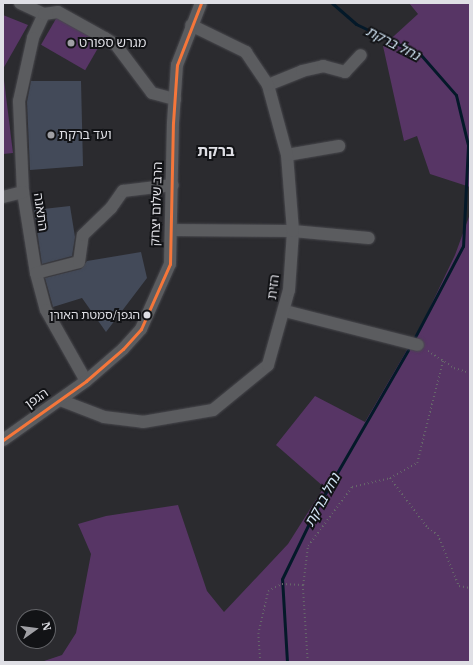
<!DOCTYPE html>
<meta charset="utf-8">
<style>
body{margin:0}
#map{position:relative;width:473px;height:665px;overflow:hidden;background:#2b2b2f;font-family:"IBM Plex Serif","Noto Sans Hebrew",serif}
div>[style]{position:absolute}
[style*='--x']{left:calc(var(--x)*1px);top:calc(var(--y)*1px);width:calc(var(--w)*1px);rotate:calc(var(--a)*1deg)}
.green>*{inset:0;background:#573565;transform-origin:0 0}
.stream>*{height:3px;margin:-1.5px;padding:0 1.5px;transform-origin:1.5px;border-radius:1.5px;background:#041929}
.building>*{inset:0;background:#434a59}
.path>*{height:1.5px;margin-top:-0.75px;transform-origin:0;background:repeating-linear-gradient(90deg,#66666a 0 1px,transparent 0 4px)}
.roads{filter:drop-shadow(0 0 1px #48484d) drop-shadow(0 0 1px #48484d)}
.minor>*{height:12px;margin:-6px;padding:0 6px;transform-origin:6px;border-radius:6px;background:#5b5c5f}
.bus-1>*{height:3px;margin:-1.5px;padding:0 1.5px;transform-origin:1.5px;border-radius:1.5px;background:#f5763a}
.dots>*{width:11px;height:11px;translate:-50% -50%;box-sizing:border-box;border:2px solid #121316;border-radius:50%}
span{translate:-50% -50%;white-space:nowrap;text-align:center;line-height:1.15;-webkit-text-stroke:4px #121316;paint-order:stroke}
.bus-label{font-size:12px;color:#dfdfe5}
.right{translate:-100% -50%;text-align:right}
.poi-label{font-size:13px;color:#dfdfe5}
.left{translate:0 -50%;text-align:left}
.street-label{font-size:13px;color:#dfdfe5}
.water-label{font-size:14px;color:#d2e5f5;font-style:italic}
.quarter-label{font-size:15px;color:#dfdfe5;font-weight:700}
.frame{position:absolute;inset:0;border:4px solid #dfdfe5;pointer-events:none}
.north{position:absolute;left:16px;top:609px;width:40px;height:40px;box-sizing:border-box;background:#121316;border:1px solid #646569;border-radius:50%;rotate:76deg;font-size:11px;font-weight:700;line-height:16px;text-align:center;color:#dfdfe5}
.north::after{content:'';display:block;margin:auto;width:14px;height:18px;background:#a0a0a5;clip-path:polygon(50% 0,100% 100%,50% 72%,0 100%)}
</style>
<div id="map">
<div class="green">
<i style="clip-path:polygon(409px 3px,470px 3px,470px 187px,430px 174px,417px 136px,404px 141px,383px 46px,418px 14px)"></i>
<i style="clip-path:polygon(3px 15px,28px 25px,3px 69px)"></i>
<i style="left:57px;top:17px;width:51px;height:32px;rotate:30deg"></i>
<i style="clip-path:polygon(3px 72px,13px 153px,3px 154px)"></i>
<i style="clip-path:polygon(470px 214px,470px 662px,41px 662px,62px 655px,76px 633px,91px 554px,78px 524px,106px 516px,178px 505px,207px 591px,224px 612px,288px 544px,324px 487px,276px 445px,315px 396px,365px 422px,422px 324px,455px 255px)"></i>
</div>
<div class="stream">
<i style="--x:332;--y:3;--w:32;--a:41"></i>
<i style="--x:356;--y:24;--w:72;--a:25.5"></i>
<i style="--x:421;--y:55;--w:53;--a:48.8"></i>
<i style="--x:456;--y:95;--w:51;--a:76.5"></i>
<i style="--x:468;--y:145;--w:101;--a:92.8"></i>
<i style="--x:463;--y:246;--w:103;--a:117.8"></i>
<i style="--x:287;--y:662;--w:83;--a:-93.4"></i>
<i style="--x:282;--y:579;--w:76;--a:-64.1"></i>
<i style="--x:315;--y:511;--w:186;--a:-60"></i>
</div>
<div class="building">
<i style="clip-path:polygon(31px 81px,81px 81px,83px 166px,30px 170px,27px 102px)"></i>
<i style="clip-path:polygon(70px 206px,75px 237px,72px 256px,42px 264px,34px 210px)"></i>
<i style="clip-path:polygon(141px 252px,147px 278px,106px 332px,82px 298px,53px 307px,45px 278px,81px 269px,87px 261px)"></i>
</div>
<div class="path">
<i style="--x:428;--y:351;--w:31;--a:33"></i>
<i style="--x:454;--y:368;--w:17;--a:17"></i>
<i style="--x:390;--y:478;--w:63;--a:52.8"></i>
<i style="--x:428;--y:528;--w:12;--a:35"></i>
<i style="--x:438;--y:535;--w:55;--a:67.6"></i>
<i style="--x:459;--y:586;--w:11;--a:10"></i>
<i style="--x:303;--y:585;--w:77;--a:86.3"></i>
<i style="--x:260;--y:662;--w:28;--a:-94"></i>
<i style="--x:258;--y:634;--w:44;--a:-76.9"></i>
<i style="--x:268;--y:591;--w:16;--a:-27"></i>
<i style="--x:282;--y:584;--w:21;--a:3"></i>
<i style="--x:303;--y:585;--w:39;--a:-83"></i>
<i style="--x:308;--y:546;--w:74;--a:-53.3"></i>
<i style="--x:352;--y:487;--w:39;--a:-13"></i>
<i style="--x:390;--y:478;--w:31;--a:-29"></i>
<i style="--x:417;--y:463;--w:106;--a:-75.8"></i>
</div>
<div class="roads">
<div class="minor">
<i style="--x:20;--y:3;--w:26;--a:25"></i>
<i style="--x:44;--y:14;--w:26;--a:115"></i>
<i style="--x:33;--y:38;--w:65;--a:102.5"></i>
<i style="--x:19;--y:101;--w:91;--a:87.5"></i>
<i style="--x:23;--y:192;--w:82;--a:80.9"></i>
<i style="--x:36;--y:273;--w:38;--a:75"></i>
<i style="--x:46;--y:310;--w:81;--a:60.6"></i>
<i style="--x:44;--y:14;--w:14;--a:-8"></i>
<i style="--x:58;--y:12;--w:54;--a:29"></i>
<i style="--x:105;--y:38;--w:13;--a:32"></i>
<i style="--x:116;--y:45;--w:60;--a:53.1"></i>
<i style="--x:152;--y:93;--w:24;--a:15"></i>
<i style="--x:268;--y:85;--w:37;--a:-22"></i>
<i style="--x:302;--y:71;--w:22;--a:-13"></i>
<i style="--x:323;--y:66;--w:23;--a:15"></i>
<i style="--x:345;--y:72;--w:23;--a:-47"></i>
<i style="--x:287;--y:155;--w:53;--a:-9.8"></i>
<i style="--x:3;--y:197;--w:21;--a:-14"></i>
<i style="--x:171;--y:230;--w:122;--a:0.5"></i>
<i style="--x:293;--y:231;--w:76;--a:5.3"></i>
<i style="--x:36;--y:273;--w:44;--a:-14.3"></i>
<i style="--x:79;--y:262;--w:27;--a:-82"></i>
<i style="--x:83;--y:235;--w:39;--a:-44"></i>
<i style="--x:111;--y:208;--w:21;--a:-55"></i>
<i style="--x:123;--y:191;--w:50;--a:-6.8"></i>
<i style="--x:285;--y:311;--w:137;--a:14.3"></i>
<i style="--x:60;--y:400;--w:47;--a:21.1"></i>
<i style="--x:104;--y:417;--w:39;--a:7"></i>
<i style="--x:143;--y:422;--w:71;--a:-9.7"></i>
<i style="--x:213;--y:410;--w:71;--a:-39.3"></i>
<i style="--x:268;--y:365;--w:78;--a:-74.4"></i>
<i style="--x:289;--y:290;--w:59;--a:-86.1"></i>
<i style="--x:293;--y:231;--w:76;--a:-94.5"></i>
<i style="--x:287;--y:155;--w:73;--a:-105.2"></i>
<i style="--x:268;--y:85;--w:40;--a:-124"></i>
<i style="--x:246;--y:52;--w:61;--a:-153.9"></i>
<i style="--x:3;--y:440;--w:102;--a:-35.4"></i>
<i style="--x:86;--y:381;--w:49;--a:-40.9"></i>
<i style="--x:123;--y:349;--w:27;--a:-48"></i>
<i style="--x:141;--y:329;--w:71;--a:-66"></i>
<i style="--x:170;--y:264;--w:141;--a:-88.8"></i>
<i style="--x:173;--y:123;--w:58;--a:-86.1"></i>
<i style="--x:177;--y:65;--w:66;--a:-68.8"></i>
</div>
</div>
<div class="bus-1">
<i style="--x:3;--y:440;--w:102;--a:-35.4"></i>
<i style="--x:86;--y:381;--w:49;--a:-40.9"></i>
<i style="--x:123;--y:349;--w:27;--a:-48"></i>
<i style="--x:141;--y:329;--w:71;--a:-66"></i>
<i style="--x:170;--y:264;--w:141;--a:-88.8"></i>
<i style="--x:173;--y:123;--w:58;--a:-86.1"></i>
<i style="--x:177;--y:65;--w:66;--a:-68.8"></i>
</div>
<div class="dots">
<i style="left:71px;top:43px;background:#a0a0a5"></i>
<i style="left:51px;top:135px;background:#a0a0a5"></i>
<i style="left:147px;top:315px;background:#dfdfe5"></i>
</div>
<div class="bus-label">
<span class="right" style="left:140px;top:315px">הגפן/סמטת האורן</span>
</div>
<div class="poi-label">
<span class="left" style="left:79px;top:43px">מגרש ספורט</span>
<span class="left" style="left:59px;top:135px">ועד ברקת</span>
</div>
<div class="street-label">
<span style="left:157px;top:204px;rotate:-88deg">הרב שלום יצחק</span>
<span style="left:40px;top:212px;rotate:82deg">התאנה</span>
<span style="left:274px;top:287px;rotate:-83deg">הזית</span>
<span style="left:37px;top:399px;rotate:-35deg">הגפן</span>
</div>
<div class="water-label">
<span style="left:393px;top:43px;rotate:27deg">נחל ברקת</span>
<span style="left:322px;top:500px;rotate:-61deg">נחל ברקת</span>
</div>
<div class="quarter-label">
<span style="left:216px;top:151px">ברקת</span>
</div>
<div class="frame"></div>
<div class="north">N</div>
</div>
